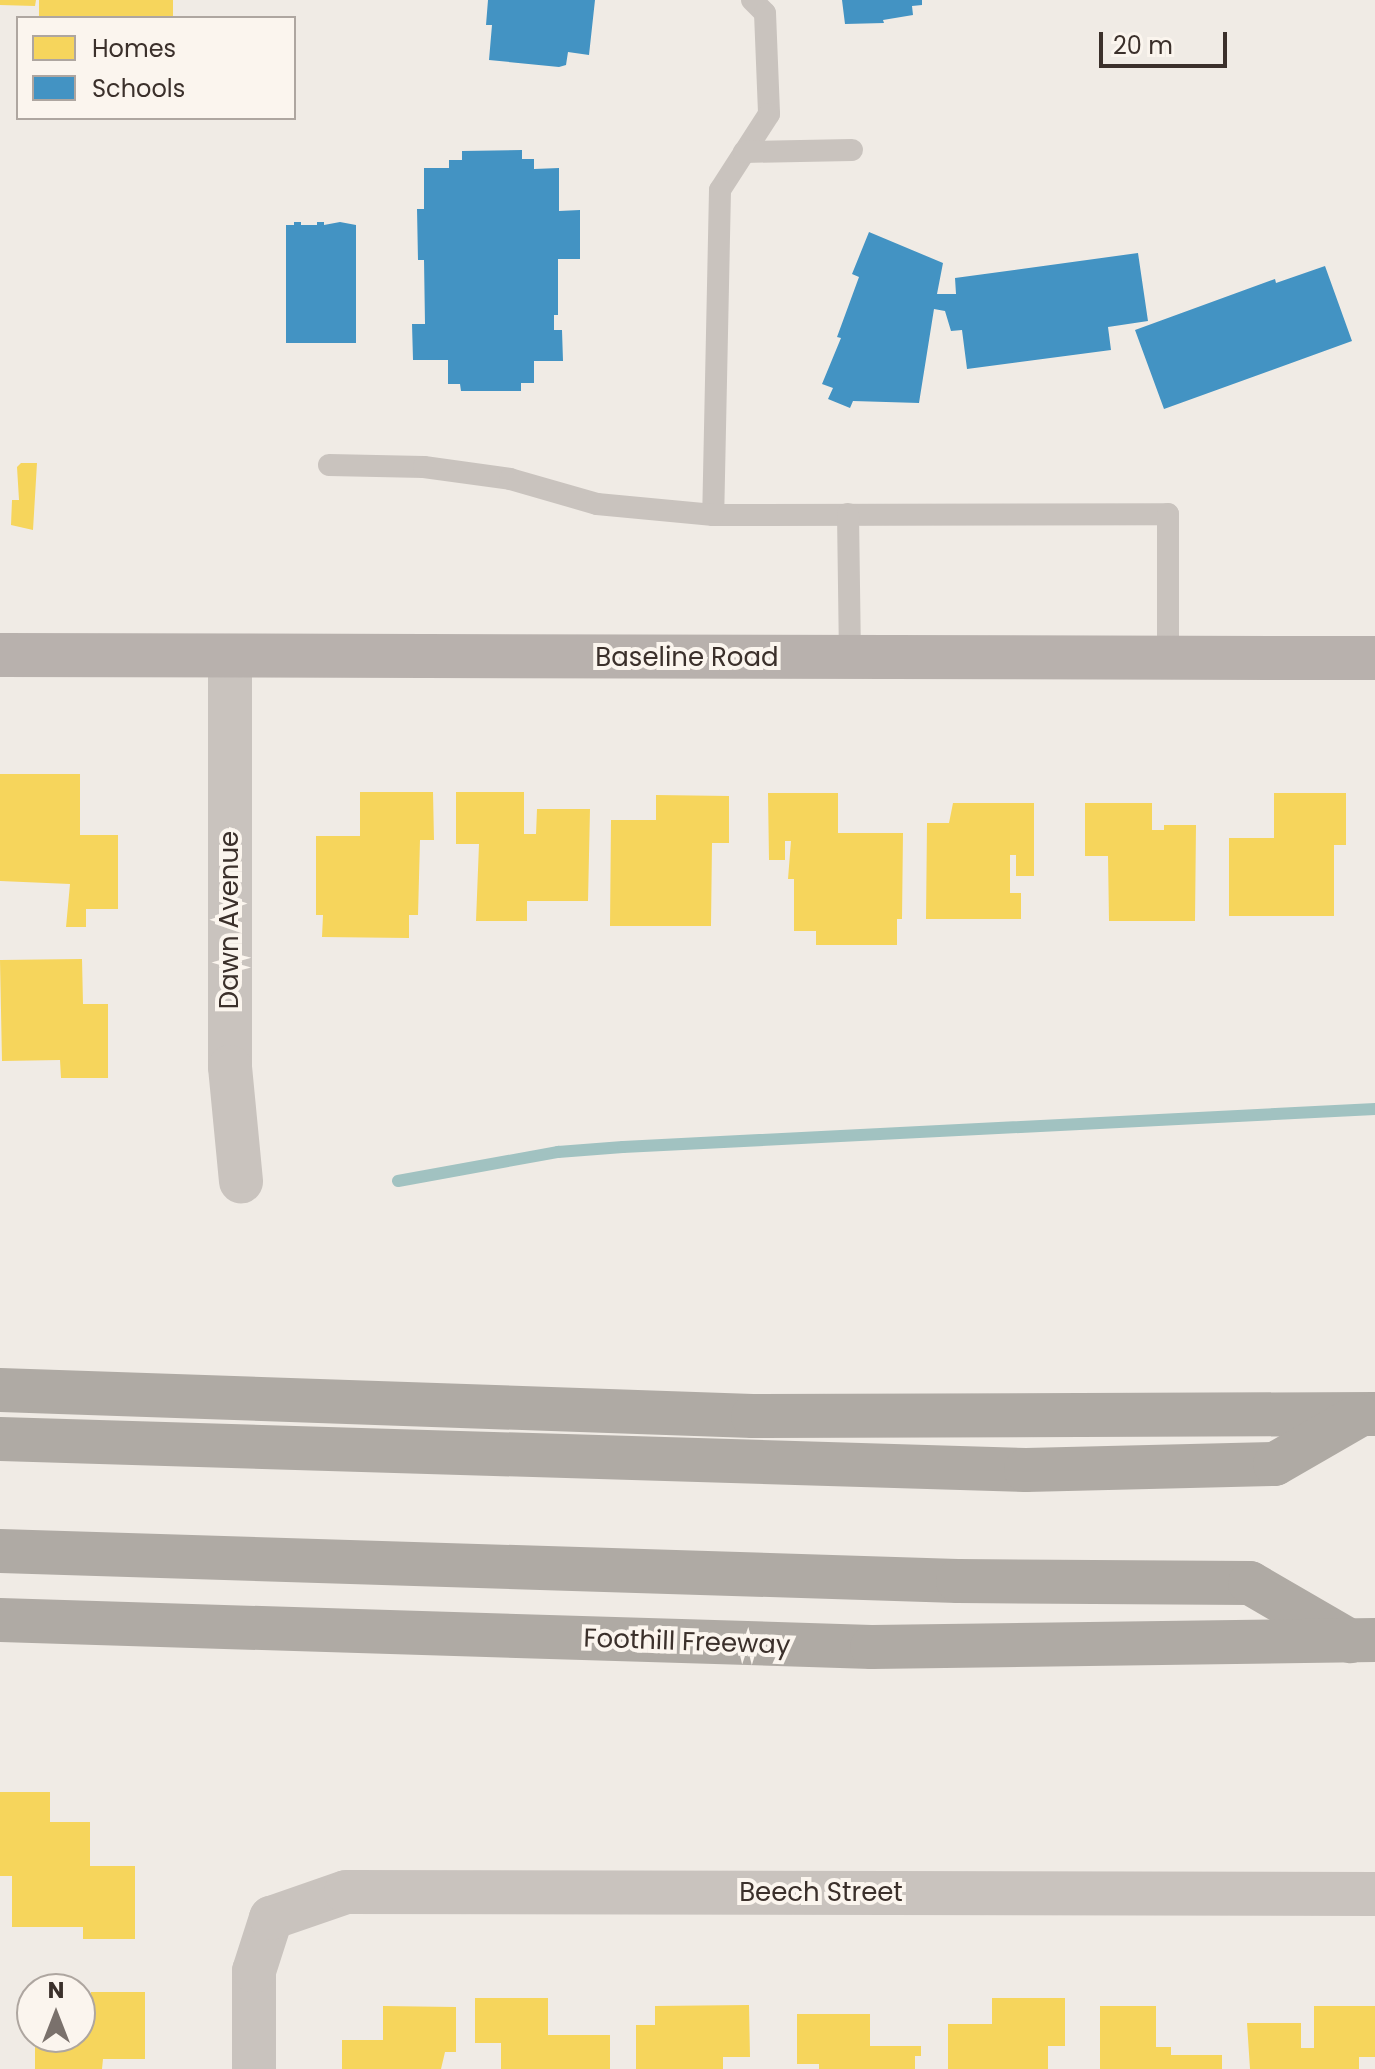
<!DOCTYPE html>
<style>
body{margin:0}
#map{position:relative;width:1375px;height:2069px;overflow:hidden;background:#f0ebe5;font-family:Poppins,sans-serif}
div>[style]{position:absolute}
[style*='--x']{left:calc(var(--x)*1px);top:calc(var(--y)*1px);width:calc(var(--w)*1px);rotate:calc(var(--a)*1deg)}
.homes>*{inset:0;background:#f6d55c;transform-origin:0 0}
.schools>*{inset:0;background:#4393c3}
.stream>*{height:12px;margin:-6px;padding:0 6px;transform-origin:6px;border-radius:6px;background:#a1c2c1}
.lane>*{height:22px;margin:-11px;padding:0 11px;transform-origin:11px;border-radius:11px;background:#c9c3be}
.street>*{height:44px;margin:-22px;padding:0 22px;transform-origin:22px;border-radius:22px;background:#c9c3be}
.primary>*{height:44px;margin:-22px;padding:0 22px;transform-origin:22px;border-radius:22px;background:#b8b1ad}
.highway>*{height:44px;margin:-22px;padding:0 22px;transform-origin:22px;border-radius:22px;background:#afaaa4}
span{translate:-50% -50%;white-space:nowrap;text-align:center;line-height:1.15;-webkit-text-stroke:8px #fbf5ee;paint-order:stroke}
.street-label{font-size:26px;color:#3b302b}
.legend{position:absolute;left:16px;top:16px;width:280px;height:104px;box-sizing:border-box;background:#fbf5ee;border:2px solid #aea6a0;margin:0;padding:10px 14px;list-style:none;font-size:24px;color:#3b302b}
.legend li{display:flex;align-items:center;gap:16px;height:40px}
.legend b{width:40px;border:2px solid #aea6a0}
.north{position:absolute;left:16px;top:1973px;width:80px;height:80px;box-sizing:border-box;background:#fbf5ee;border:2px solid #aea6a0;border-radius:50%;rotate:0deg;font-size:22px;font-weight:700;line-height:32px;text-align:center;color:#3b302b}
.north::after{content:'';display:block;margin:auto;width:28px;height:36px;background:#7a716c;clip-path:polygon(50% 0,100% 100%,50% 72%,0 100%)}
.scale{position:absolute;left:1099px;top:32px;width:128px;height:36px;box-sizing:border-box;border:4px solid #3b302b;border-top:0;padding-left:10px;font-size:24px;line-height:28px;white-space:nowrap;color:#3b302b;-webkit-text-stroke:6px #fbf5ee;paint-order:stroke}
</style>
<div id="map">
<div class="homes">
<i style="clip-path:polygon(0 0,36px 0,35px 6px,0 5px)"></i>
<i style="left:39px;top:0;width:134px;height:18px"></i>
<i style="clip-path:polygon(21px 463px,37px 463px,33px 530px,11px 525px,12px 500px,19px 500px,17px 467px)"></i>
<i style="clip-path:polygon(0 774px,80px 774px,80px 835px,118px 835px,118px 909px,86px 909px,86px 927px,66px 927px,70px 884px,0 881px)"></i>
<i style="clip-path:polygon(360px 792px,433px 792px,434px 840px,420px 840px,418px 915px,409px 915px,409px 938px,322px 937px,323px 915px,316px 915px,316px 836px,360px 836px)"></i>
<i style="clip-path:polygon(456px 792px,524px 792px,524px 834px,536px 834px,537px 809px,590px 809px,588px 901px,527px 901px,527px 921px,476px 921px,479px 844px,456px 844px)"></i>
<i style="clip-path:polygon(768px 793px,838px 793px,838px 833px,903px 833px,902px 919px,897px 919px,897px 945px,816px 945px,816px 931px,794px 931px,794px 879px,788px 879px,791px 841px,785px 841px,785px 860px,769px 860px)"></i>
<i style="clip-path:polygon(1274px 793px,1346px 793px,1346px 845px,1334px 845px,1334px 916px,1229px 916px,1229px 838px,1274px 838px)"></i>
<i style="clip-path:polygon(656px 795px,729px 796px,729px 843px,712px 843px,711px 926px,610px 926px,611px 820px,656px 820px)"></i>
<i style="clip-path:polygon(953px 803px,1034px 803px,1034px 876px,1016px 876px,1016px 855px,1010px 855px,1010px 893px,1021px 893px,1021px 919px,926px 919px,927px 823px,949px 823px)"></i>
<i style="clip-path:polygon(1085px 803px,1152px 803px,1152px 830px,1164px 830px,1164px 825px,1196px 825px,1195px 921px,1109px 921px,1108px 856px,1085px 856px)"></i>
<i style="clip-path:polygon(82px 959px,83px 1004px,108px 1004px,108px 1078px,61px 1078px,60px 1060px,2px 1061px,0 960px)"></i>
<i style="clip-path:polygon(0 1792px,50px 1792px,50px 1822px,90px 1822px,90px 1866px,135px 1866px,135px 1939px,83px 1939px,83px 1927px,12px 1927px,12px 1876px,0 1876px)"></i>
<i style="clip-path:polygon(91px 1992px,145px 1992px,145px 2059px,103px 2059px,102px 2069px,35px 2069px,35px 2037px,80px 2037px,80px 2014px,90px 2014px)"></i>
<i style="clip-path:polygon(475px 1998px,548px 1998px,548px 2035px,610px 2035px,610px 2069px,501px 2069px,501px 2043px,475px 2043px)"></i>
<i style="clip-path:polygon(992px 1998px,1065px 1998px,1065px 2046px,1048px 2046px,1048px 2069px,948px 2069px,948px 2024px,992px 2024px)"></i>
<i style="clip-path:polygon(749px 2005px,750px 2057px,723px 2057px,723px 2069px,636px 2069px,636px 2025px,655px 2025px,655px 2006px)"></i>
<i style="clip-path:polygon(383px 2006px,456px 2007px,456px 2052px,445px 2052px,441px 2069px,342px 2069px,342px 2040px,383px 2040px)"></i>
<i style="clip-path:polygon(1100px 2006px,1156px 2006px,1156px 2047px,1171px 2047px,1171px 2055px,1222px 2055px,1222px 2069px,1100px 2069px)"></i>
<i style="clip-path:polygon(1314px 2006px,1375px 2006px,1375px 2057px,1359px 2057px,1359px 2069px,1250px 2069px,1247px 2023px,1301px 2023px,1301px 2048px,1314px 2048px)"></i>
<i style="clip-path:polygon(797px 2014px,870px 2014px,870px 2046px,921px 2046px,921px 2056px,915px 2056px,915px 2069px,819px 2069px,819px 2064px,797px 2064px)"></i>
</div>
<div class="schools">
<i style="clip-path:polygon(488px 0,595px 0,589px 55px,568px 52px,566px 65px,559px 67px,489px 60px,492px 25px,486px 25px)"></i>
<i style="clip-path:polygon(842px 0,922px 0,922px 5px,912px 6px,913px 15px,883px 20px,884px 23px,845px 24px)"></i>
<i style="clip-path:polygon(522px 150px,522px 159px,534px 159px,534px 169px,559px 168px,559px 211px,580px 210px,580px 259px,558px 259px,558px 315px,554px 315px,554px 330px,562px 330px,563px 361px,534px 361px,534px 383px,521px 383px,521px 391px,461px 391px,460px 384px,448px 384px,448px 360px,413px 360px,412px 324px,425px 324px,424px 260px,418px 260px,417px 209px,424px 209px,424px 168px,449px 168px,449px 160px,462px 160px,462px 151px)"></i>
<i style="clip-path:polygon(294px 222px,301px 222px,301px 225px,317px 225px,317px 222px,324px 222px,324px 225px,340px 222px,356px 225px,356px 343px,286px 343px,286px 225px,294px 225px)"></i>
<i style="clip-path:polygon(869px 232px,943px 263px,937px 294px,956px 294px,955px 278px,1138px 253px,1148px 321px,1108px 327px,1111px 350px,967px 369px,962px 330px,951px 331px,945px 311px,934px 309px,919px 403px,853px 401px,850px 408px,828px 399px,833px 388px,822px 384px,841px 338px,837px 337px,859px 277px,852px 274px)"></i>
<i style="clip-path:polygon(1325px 266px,1352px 341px,1164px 409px,1135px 330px,1275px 279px,1276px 283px)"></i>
</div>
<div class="stream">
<i style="--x:398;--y:1181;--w:163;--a:-10.3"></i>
<i style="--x:558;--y:1152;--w:65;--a:-4.4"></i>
<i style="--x:623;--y:1147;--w:753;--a:-2.89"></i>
</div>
<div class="lane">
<i style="--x:752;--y:0;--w:18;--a:45"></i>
<i style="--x:765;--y:13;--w:101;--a:87.7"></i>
<i style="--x:769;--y:114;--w:90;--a:122.8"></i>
<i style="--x:720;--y:190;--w:325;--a:91.2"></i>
<i style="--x:713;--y:515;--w:455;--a:-0.1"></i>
<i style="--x:1168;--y:514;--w:143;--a:90"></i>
<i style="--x:744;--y:152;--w:108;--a:-1.1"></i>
<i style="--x:329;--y:465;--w:95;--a:1.2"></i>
<i style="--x:424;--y:467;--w:87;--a:7.9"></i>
<i style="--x:510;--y:479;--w:91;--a:16"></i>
<i style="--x:597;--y:504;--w:117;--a:5.4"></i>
<i style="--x:848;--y:514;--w:144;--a:89.2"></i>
</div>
<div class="street">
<i style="--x:230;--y:657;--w:410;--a:90"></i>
<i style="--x:230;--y:1067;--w:115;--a:84.5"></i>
<i style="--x:254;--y:2069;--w:98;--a:-90"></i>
<i style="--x:254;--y:1971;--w:56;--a:-72.2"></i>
<i style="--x:271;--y:1918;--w:79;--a:-19.1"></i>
<i style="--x:346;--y:1892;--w:1029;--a:0.11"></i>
</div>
<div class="primary">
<i style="--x:0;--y:655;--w:1375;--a:0.13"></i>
</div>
<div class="highway">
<i style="--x:0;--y:1390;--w:753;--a:1.98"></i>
<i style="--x:753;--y:1416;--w:622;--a:-0.18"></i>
<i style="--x:0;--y:1439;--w:1026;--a:1.73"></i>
<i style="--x:1026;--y:1470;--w:249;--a:-1.4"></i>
<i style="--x:1275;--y:1464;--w:96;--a:-30"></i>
<i style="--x:0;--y:1551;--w:958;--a:1.79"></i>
<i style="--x:958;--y:1581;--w:292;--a:0.4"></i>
<i style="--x:1250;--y:1583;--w:116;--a:30.1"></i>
<i style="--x:0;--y:1620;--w:872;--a:1.77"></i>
<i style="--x:872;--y:1647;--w:503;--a:-0.8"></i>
</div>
<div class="street-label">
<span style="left:687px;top:658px">Baseline Road</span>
<span style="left:230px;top:920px;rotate:-90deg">Dawn Avenue</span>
<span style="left:687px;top:1642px;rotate:2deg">Foothill Freeway</span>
<span style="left:821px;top:1893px">Beech Street</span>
</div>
<ul class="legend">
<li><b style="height:22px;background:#f6d55c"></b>Homes</li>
<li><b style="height:22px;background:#4393c3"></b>Schools</li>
</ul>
<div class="north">N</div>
<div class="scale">20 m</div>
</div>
